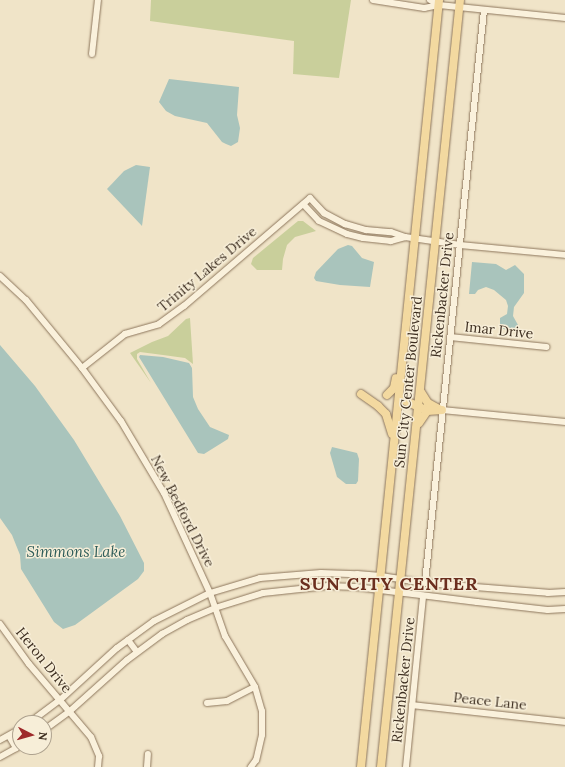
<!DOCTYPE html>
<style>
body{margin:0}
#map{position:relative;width:565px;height:767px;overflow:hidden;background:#f0e4c8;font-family:Lora,serif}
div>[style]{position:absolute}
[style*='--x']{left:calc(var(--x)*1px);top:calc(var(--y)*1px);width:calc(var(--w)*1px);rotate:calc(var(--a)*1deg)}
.green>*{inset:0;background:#c9cf9b}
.water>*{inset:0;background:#a9c4bc}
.roads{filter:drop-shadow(0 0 1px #8d765c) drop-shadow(0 0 1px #8d765c)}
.minor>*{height:6px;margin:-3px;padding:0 3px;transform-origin:3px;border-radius:3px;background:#faf1dc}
.major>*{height:8px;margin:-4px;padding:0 4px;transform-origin:4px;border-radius:4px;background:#f3d9a0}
span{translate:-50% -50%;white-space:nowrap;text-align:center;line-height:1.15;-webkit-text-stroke:3px #f7eed8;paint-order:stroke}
.street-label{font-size:14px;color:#3d2e20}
.water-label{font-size:15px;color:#2f5d5a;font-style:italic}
.district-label{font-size:18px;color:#6b2e1e;font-weight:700;letter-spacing:1px}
.north{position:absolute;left:12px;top:715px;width:40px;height:40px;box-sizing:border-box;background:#f7eed8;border:1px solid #ada18e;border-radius:50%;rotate:96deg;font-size:11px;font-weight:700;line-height:16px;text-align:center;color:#3d2e20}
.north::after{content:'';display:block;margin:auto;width:14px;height:18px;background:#9e2a2b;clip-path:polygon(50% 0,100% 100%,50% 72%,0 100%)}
</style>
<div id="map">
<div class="green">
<i style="clip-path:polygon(151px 0,351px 0,339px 78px,293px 74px,294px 41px,150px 21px)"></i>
<i style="clip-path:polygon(298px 221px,303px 221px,316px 231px,295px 237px,287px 245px,283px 259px,282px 270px,257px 270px,251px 264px,253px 258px)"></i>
<i style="clip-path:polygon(190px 318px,193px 364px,185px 358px,163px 355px,140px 352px,137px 354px,137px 359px,151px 383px,130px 353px,152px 342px,168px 336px,186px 319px)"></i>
</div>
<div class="water">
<i style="clip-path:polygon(169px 79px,239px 87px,237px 115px,240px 128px,238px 142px,231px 146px,226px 144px,222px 142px,207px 123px,175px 116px,166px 111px,159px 102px)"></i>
<i style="clip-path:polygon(136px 165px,150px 167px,142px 226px,107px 189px,124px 171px)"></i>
<i style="clip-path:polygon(348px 245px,352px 246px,362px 258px,374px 262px,370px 287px,340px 285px,316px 281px,314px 278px,316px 272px,338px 249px)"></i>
<i style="clip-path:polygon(472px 262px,496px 264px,506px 270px,515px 265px,524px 274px,524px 293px,514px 307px,513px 316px,518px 325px,515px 332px,500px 328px,500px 318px,507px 314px,508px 306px,506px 300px,494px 290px,486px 287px,478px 290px,475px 294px,469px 294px)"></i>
<i style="clip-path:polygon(0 345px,35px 386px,74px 440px,120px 516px,144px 563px,144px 571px,138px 579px,75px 625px,63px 629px,54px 622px,21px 569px,20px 555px,12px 535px,0 518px)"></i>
<i style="clip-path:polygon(140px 355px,163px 357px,189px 363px,192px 368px,193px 397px,198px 409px,210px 427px,229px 435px,228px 439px,204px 454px,198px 453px,139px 357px)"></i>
<i style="clip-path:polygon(332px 447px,357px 453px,359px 459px,358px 481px,356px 484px,346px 484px,337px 477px,330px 453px)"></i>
</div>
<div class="roads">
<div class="minor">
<i style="--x:373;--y:0;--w:52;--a:8.9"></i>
<i style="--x:424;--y:8;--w:15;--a:-11"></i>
<i style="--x:439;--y:5;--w:127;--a:5.9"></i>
<i style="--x:430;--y:0;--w:10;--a:29"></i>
<i style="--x:92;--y:54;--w:54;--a:-83.7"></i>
<i style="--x:405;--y:237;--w:56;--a:8.3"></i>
<i style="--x:460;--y:245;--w:105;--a:5.4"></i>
<i style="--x:0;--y:276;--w:35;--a:43"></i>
<i style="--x:26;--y:300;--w:88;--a:50.5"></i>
<i style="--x:82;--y:368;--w:66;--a:53.7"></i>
<i style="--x:121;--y:421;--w:84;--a:59.2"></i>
<i style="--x:164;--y:493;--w:110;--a:65.3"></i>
<i style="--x:210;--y:593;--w:46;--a:70.8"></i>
<i style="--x:225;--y:636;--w:59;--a:59.5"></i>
<i style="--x:255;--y:687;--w:25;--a:74"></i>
<i style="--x:262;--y:711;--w:24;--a:90"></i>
<i style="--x:262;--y:735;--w:26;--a:103"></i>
<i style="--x:256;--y:760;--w:9;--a:126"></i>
<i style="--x:450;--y:337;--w:97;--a:5.9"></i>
<i style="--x:82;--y:368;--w:55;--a:-38.3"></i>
<i style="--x:125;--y:334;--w:35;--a:-16"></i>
<i style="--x:159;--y:324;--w:31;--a:-36"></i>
<i style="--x:184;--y:306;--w:166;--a:-40.6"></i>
<i style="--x:310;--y:198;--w:21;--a:47"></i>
<i style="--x:324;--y:213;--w:24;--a:28"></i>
<i style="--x:345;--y:224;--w:22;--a:16"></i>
<i style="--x:366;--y:230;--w:25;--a:5"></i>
<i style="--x:391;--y:232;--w:15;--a:20"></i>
<i style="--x:405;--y:237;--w:15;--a:164"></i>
<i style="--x:391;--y:241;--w:28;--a:-174"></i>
<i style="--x:363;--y:238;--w:16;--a:-166"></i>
<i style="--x:347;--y:234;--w:31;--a:-155"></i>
<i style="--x:319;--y:221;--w:23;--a:-133"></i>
<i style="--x:442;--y:410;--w:124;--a:5.6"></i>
<i style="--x:425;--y:583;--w:576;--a:-84.12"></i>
<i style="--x:0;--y:624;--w:49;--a:54.1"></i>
<i style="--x:29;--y:664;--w:96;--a:49.7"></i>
<i style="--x:91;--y:737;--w:21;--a:67"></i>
<i style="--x:99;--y:756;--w:11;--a:95"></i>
<i style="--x:128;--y:640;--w:15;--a:53"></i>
<i style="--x:207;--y:703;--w:20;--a:-6"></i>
<i style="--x:227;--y:701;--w:31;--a:-27"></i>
<i style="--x:412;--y:705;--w:154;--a:6.3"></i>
<i style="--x:29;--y:723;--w:39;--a:-37"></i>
<i style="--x:60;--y:700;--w:77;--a:-42.4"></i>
<i style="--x:117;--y:648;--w:46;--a:-36.1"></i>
<i style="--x:154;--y:621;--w:63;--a:-26.6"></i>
<i style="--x:210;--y:593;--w:52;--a:-16.7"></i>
<i style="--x:260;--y:578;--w:61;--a:-4.7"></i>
<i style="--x:321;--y:573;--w:36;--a:2"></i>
<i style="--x:357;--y:574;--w:24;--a:5"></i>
<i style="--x:381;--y:576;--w:45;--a:9"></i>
<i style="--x:425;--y:583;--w:123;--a:4.6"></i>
<i style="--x:548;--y:593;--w:17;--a:-3"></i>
<i style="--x:44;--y:730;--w:32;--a:-36"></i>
<i style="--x:70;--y:711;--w:76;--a:-41.8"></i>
<i style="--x:127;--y:660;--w:44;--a:-36.6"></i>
<i style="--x:162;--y:634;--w:29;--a:-29"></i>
<i style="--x:187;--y:620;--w:30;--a:-23"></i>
<i style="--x:215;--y:608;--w:50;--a:-17.4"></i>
<i style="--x:263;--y:593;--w:65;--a:-6.1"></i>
<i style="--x:328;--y:586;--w:28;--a:2"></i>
<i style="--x:356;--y:587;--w:122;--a:7.1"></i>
<i style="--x:477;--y:602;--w:71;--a:6.4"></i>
<i style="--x:548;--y:610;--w:17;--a:-3"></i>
<i style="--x:9;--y:736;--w:14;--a:60"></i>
<i style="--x:0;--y:740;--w:23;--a:-29"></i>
<i style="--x:0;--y:757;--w:23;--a:-29"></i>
<i style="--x:147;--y:767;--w:13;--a:-86"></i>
<i style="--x:406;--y:767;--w:172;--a:-84.3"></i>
</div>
<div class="major">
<i style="--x:421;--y:392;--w:13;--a:58"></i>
<i style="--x:428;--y:403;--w:13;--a:29"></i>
<i style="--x:361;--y:394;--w:21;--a:35"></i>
<i style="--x:378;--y:406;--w:11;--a:45"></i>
<i style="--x:386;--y:414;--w:21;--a:73"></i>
<i style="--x:387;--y:395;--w:10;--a:-45"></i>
<i style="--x:394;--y:388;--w:10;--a:-79"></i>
<i style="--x:399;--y:398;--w:27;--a:24"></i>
<i style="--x:419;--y:423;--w:14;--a:-56"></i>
<i style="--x:427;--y:411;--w:15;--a:-4"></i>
<i style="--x:361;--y:767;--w:771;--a:-84.19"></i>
<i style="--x:381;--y:767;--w:771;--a:-84.12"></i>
</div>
</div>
<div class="street-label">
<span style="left:207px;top:269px;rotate:-40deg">Trinity Lakes Drive</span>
<span style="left:442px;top:295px;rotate:-84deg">Rickenbacker Drive</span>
<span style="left:499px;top:330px;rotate:6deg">Imar Drive</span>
<span style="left:408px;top:382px;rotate:-84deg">Sun City Center Boulevard</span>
<span style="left:183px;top:511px;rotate:63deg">New Bedford Drive</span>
<span style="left:44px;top:660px;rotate:51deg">Heron Drive</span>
<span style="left:403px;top:680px;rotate:-84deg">Rickenbacker Drive</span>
<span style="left:490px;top:701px;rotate:6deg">Peace Lane</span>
</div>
<div class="water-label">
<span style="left:76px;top:552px">Simmons Lake</span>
</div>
<div class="district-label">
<span style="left:389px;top:584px">SUN CITY CENTER</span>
</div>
<div class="north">N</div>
</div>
